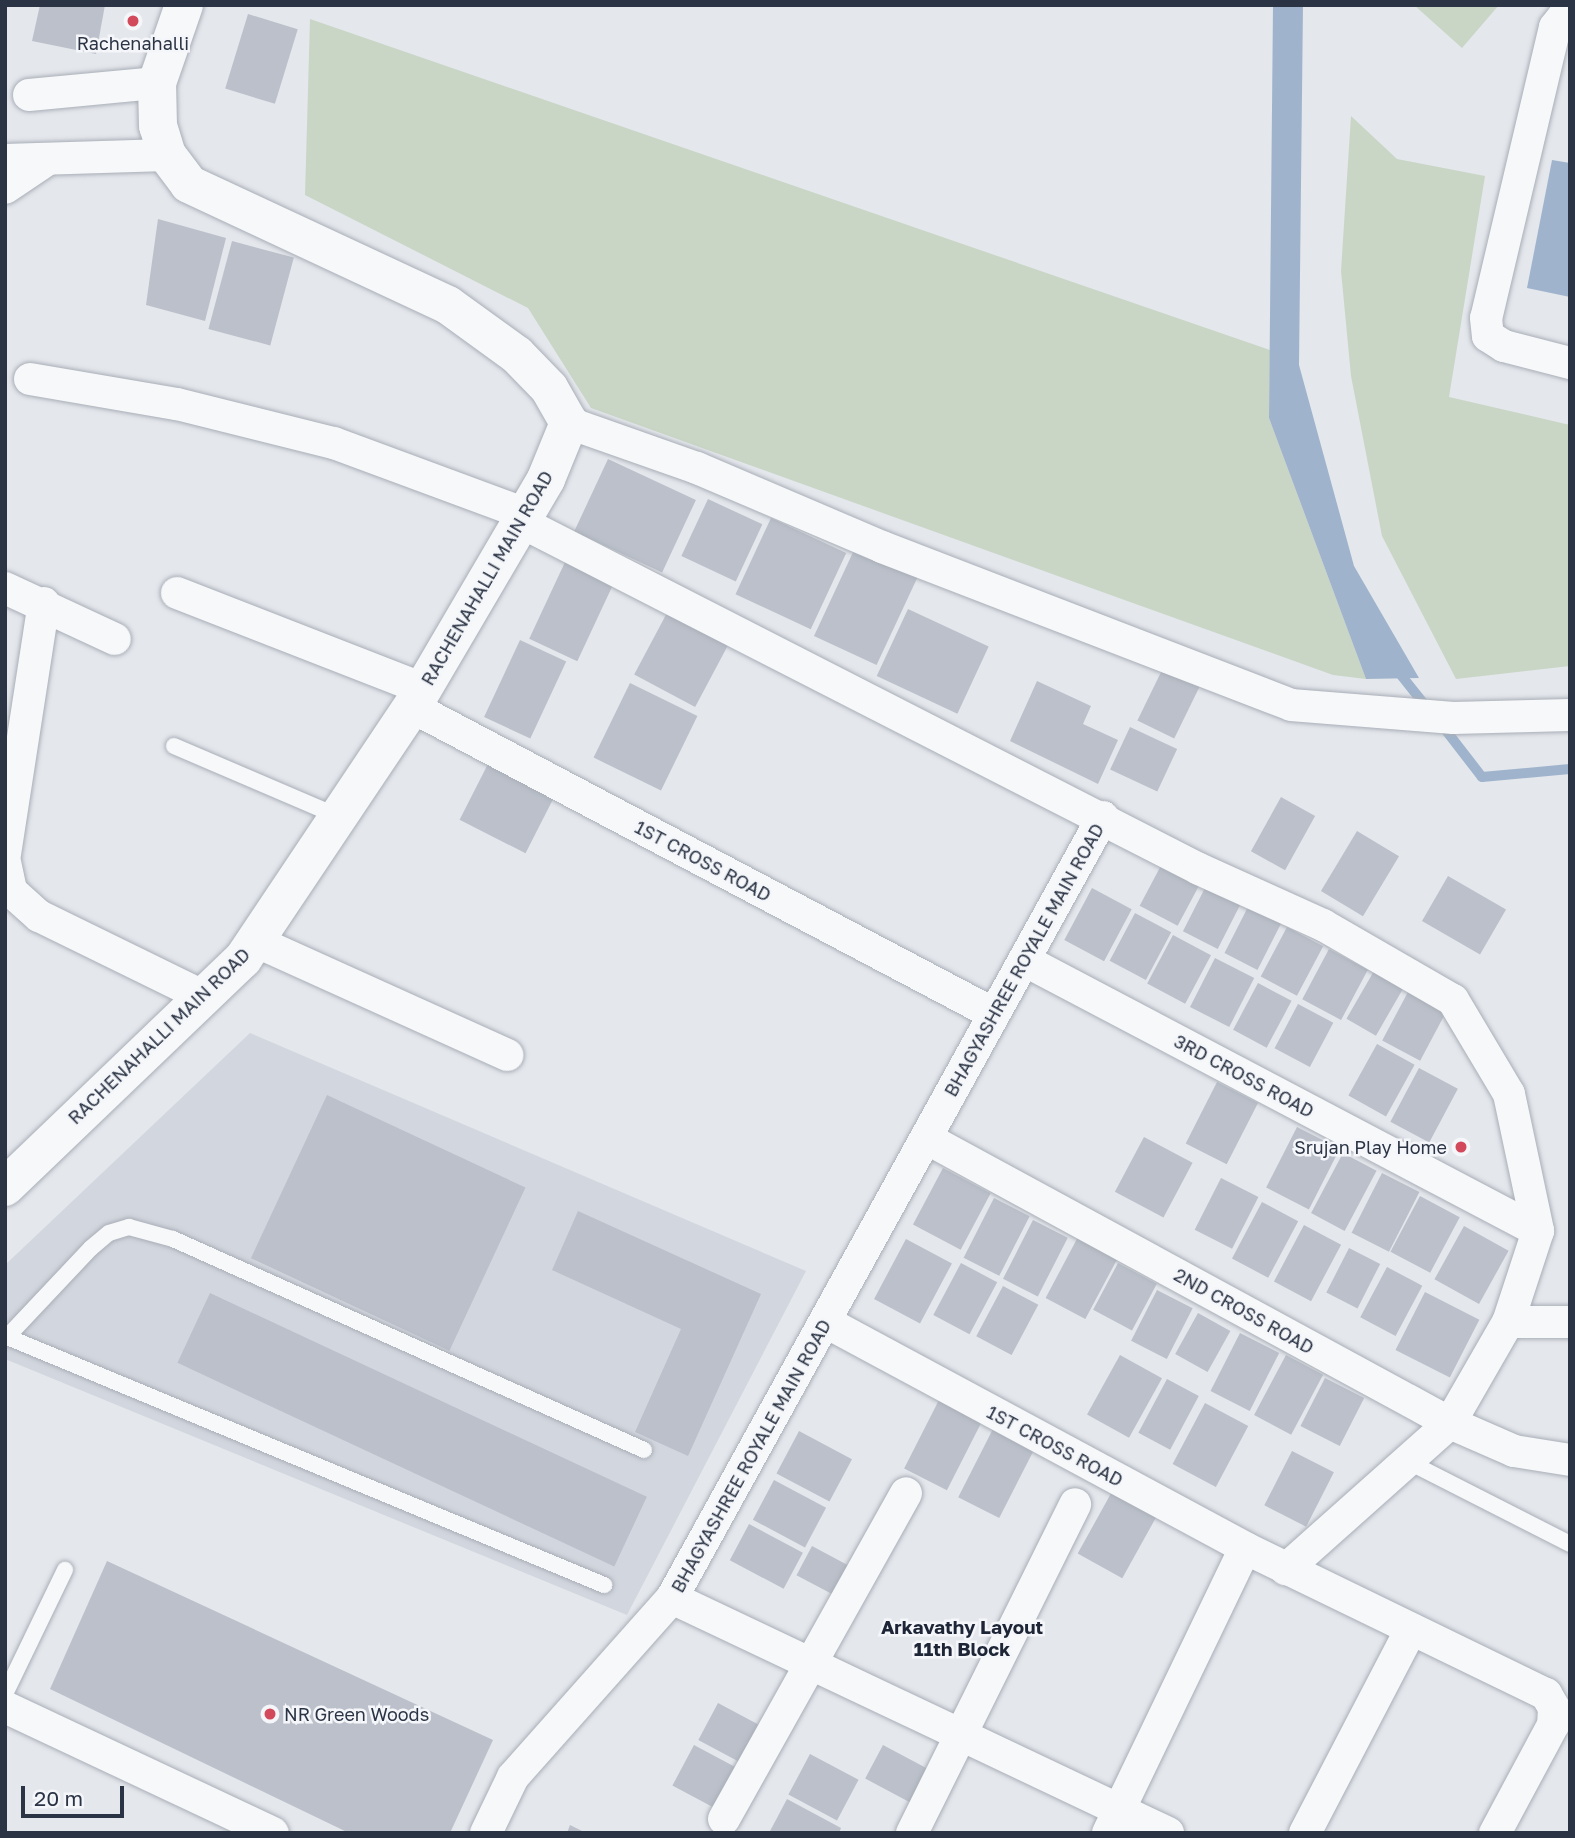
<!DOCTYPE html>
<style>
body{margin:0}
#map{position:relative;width:1575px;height:1838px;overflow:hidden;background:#e4e7ec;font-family:"Golos Text",sans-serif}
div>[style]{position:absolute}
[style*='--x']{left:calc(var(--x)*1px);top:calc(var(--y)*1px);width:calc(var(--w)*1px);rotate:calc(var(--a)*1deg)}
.built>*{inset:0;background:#d2d6de}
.green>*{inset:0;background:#c9d6c5}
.water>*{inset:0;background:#9fb4cc}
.stream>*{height:10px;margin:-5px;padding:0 5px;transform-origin:5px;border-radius:5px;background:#9fb4cc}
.building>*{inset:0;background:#bbc0ca;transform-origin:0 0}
.roads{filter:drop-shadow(0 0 2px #a9aeb7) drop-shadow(0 0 2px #a9aeb7)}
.service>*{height:16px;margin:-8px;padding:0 8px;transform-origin:8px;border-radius:8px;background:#f7f8fa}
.minor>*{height:32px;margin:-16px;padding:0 16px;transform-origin:16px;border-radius:16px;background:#f7f8fa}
.tertiary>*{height:38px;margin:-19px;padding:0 19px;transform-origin:19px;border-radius:19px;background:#f7f8fa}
.dots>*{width:19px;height:19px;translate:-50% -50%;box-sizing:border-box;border:4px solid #f4f6f9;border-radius:50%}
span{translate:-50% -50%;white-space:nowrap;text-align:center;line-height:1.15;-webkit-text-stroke:5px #f4f6f9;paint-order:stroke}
.poi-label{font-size:18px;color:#2b3445}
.right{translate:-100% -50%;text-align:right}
.left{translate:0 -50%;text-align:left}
.street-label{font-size:18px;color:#2b3445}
.neighbourhood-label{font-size:19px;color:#1d2536;font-weight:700}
.frame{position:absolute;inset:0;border:7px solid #2b3445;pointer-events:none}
.scale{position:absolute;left:21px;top:1786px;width:103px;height:32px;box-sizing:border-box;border:4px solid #2b3445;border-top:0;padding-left:9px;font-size:21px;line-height:24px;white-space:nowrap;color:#2b3445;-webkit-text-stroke:5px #f4f6f9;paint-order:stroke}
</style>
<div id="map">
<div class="built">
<i style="clip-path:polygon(250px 1033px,806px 1271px,627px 1615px,5px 1359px,5px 1265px)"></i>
</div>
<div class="green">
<i style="clip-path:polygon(1414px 5px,1499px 5px,1462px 48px)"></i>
<i style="clip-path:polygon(310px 19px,1270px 350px,1269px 418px,1366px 679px,1333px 675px,591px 408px,528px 308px,305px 195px)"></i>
<i style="clip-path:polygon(1351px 116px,1397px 159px,1485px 176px,1449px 397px,1570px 425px,1570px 666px,1456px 679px,1382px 536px,1351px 376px,1341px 271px)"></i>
</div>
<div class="water">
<i style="clip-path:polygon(1273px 5px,1303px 5px,1299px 365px,1354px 566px,1419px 678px,1366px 679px,1269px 418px)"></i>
<i style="clip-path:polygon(1552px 160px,1570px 163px,1570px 297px,1527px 288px)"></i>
</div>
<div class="stream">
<i style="--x:1397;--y:670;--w:50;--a:51.5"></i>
<i style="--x:1441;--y:724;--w:67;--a:52.3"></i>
<i style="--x:1482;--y:777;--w:88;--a:-5.2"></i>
</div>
<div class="building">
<i style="clip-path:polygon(40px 5px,105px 5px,96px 54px,32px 41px)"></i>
<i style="left:248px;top:14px;width:52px;height:78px;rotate:17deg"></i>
<i style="clip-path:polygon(158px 219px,226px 238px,205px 321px,146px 305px)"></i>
<i style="left:232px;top:241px;width:64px;height:91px;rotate:15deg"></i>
<i style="left:608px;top:459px;width:97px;height:80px;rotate:25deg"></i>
<i style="left:708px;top:499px;width:60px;height:63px;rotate:25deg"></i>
<i style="left:771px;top:518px;width:83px;height:84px;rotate:25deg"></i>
<i style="left:855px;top:548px;width:69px;height:97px;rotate:25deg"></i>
<i style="left:566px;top:560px;width:53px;height:87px;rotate:25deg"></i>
<i style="left:908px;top:609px;width:89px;height:74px;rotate:25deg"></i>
<i style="left:668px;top:611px;width:69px;height:72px;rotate:28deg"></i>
<i style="left:520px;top:640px;width:51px;height:85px;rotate:25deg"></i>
<i style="left:1165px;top:664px;width:41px;height:63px;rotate:26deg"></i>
<i style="clip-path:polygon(1037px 681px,1091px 706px,1083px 724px,1118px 740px,1098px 784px,1010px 741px)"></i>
<i style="left:630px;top:683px;width:75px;height:83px;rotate:26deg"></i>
<i style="left:1130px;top:727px;width:52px;height:47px;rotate:25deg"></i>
<i style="left:490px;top:760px;width:74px;height:67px;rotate:27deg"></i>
<i style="left:1281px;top:797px;width:39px;height:62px;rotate:29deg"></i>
<i style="left:1357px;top:831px;width:49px;height:70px;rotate:31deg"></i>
<i style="left:1165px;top:858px;width:43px;height:54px;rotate:28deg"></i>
<i style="left:1448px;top:876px;width:67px;height:52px;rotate:30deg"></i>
<i style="left:1207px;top:884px;width:39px;height:53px;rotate:27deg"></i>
<i style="left:1092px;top:888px;width:45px;height:59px;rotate:28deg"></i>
<i style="left:1249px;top:905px;width:37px;height:54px;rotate:27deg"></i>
<i style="left:1135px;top:913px;width:41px;height:54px;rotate:28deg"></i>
<i style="left:1287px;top:927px;width:41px;height:56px;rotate:28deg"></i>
<i style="left:1173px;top:935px;width:43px;height:55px;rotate:28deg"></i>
<i style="left:1329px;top:949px;width:44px;height:57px;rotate:28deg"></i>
<i style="left:1215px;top:958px;width:44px;height:55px;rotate:27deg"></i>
<i style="left:1374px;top:971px;width:34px;height:55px;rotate:30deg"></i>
<i style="left:1258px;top:983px;width:38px;height:53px;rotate:28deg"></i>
<i style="left:1408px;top:992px;width:43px;height:55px;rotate:28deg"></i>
<i style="left:1298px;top:1004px;width:40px;height:50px;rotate:28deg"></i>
<i style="left:1377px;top:1044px;width:43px;height:59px;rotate:29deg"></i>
<i style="left:1419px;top:1068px;width:44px;height:61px;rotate:28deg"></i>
<i style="left:1217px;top:1082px;width:46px;height:69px;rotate:27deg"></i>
<i style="left:327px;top:1095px;width:219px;height:180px;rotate:25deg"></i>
<i style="left:1297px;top:1127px;width:48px;height:68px;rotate:27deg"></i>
<i style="left:1144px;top:1137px;width:55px;height:62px;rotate:28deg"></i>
<i style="left:1343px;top:1153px;width:38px;height:68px;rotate:28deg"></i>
<i style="left:943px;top:1168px;width:54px;height:64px;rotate:28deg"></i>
<i style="left:1382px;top:1173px;width:42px;height:67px;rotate:27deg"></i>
<i style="left:1221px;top:1178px;width:42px;height:58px;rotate:27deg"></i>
<i style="left:1420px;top:1196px;width:45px;height:63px;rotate:28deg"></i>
<i style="left:994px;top:1198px;width:40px;height:67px;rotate:27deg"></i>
<i style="left:1262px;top:1202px;width:41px;height:64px;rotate:28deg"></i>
<i style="clip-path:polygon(578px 1211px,761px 1294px,688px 1456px,635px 1432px,681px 1329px,552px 1270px)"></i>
<i style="left:1033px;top:1220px;width:39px;height:66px;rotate:27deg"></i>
<i style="left:1304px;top:1225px;width:42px;height:64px;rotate:28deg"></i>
<i style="left:1464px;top:1226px;width:51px;height:61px;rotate:29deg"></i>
<i style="left:1078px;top:1237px;width:45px;height:69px;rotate:28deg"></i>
<i style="left:906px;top:1239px;width:52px;height:68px;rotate:28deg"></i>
<i style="left:1349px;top:1248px;width:35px;height:50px;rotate:27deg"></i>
<i style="left:961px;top:1263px;width:41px;height:59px;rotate:28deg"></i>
<i style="left:1118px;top:1263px;width:44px;height:53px;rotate:28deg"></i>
<i style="left:1387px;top:1267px;width:40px;height:57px;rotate:28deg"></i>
<i style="left:1003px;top:1286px;width:40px;height:57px;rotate:28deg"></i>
<i style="left:1157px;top:1290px;width:40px;height:57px;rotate:27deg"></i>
<i style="left:1425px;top:1292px;width:61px;height:65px;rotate:27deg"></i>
<i style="left:210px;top:1293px;width:482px;height:77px;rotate:25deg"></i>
<i style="left:1198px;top:1313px;width:37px;height:47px;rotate:29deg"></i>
<i style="left:1240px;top:1333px;width:44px;height:65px;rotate:27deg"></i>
<i style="left:1120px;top:1355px;width:48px;height:68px;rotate:29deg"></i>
<i style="left:1286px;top:1355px;width:42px;height:68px;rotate:28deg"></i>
<i style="left:1325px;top:1378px;width:44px;height:54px;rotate:27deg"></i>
<i style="left:1167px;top:1379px;width:36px;height:61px;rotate:28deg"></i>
<i style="left:940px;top:1398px;width:48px;height:79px;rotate:27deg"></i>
<i style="left:1205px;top:1403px;width:49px;height:69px;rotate:28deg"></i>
<i style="left:995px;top:1425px;width:46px;height:81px;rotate:27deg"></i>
<i style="left:799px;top:1431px;width:60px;height:48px;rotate:28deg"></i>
<i style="left:1292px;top:1451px;width:47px;height:61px;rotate:27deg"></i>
<i style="left:774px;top:1480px;width:59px;height:45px;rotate:28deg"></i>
<i style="left:1114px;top:1488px;width:51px;height:75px;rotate:29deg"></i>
<i style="left:749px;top:1524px;width:61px;height:41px;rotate:28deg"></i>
<i style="left:812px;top:1546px;width:45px;height:33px;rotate:28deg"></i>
<i style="clip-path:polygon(107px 1561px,493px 1740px,450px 1833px,349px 1833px,50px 1689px)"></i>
<i style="left:718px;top:1703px;width:52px;height:42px;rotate:28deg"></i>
<i style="left:694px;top:1745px;width:53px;height:46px;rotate:28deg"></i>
<i style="left:883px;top:1745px;width:59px;height:38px;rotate:28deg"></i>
<i style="left:810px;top:1754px;width:55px;height:46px;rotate:28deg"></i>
<i style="clip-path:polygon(787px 1799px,841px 1828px,839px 1833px,769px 1833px)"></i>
<i style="clip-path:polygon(570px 1825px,586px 1833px,567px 1833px)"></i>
</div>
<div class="roads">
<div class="service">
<i style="--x:174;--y:746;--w:177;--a:23.2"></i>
<i style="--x:5;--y:1336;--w:649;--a:22.57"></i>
<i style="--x:7;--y:1337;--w:122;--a:-46.7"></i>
<i style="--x:91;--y:1248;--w:23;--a:-40"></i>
<i style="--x:109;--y:1233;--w:21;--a:-17"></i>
<i style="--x:129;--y:1227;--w:46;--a:15.3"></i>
<i style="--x:173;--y:1239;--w:516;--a:24.13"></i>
<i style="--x:1407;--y:1461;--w:183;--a:27"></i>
<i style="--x:5;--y:1694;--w:138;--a:-64.2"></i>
</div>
<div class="minor">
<i style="--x:1570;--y:8;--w:24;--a:128"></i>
<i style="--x:1555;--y:27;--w:299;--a:103.3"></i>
<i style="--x:1486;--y:318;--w:18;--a:84"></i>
<i style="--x:1488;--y:336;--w:19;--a:32"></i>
<i style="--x:1504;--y:346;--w:68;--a:14.4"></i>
<i style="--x:29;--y:95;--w:129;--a:-5.4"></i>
<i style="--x:5;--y:160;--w:162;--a:-1.8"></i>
<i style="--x:5;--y:188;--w:52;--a:-34"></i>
<i style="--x:30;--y:379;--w:149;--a:9.7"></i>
<i style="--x:177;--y:404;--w:162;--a:14"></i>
<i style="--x:334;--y:443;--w:205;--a:20.3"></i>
<i style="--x:569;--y:423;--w:136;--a:19.4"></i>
<i style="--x:697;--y:468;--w:201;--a:23.1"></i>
<i style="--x:882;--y:547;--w:438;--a:21.1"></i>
<i style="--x:1291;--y:705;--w:163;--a:4.6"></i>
<i style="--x:1453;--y:718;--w:117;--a:-1.5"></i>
<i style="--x:521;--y:522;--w:762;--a:27.1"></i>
<i style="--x:1199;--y:869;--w:136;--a:24.3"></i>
<i style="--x:1323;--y:925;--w:150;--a:30"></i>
<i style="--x:1453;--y:1000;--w:109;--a:59.2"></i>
<i style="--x:1509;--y:1094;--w:140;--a:78"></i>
<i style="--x:1538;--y:1231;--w:96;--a:108.2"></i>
<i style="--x:1508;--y:1322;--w:116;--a:119.9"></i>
<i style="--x:1450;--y:1423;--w:220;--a:138.3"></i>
<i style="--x:5;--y:588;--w:121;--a:24.9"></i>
<i style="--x:177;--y:593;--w:264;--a:21.3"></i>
<i style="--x:412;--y:707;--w:658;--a:27.81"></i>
<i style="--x:5;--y:854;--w:254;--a:-81.2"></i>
<i style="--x:5;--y:862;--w:30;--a:78"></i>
<i style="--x:11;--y:891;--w:38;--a:42"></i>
<i style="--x:39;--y:916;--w:184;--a:26.1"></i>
<i style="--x:255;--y:941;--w:277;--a:24.3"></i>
<i style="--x:1024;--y:960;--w:581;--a:27.8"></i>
<i style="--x:926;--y:1138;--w:596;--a:28.54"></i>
<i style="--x:1450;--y:1423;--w:70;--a:23.6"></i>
<i style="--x:1514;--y:1451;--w:57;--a:9.1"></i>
<i style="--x:826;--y:1322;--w:476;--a:28.3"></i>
<i style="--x:1245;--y:1548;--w:335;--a:25.9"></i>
<i style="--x:1546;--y:1694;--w:16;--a:60"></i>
<i style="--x:1554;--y:1708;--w:17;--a:93"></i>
<i style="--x:1553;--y:1725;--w:123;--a:118.2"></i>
<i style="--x:1508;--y:1322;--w:62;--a:0"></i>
<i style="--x:672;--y:1598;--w:549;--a:25.35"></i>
<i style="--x:5;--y:1707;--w:296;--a:25.2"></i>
<i style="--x:724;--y:1819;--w:373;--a:-60.8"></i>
<i style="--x:486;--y:1833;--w:62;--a:-64.3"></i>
<i style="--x:513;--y:1777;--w:239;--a:-48.4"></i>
<i style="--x:672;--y:1598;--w:892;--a:-61.11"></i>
<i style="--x:912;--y:1833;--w:367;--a:-63.6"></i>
<i style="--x:1108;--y:1833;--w:316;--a:-64.3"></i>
<i style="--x:1305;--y:1833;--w:230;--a:-62.5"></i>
</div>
<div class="tertiary">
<i style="--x:5;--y:1187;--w:330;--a:-43.8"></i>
<i style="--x:243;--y:959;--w:313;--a:-56.2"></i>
<i style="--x:417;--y:699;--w:255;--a:-59.6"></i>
<i style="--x:546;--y:479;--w:61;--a:-67.7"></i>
<i style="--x:569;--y:423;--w:40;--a:-119.7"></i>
<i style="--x:549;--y:388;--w:46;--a:-134.1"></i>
<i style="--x:517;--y:355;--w:85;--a:-144.1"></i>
<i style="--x:448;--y:305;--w:286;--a:-155"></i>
<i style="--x:189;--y:184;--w:36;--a:-127"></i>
<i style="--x:167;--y:155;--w:30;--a:-107"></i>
<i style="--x:158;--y:126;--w:43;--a:-91.3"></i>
<i style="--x:157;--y:83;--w:83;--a:-70.9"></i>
</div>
</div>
<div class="dots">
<i style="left:133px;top:21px;background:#d1495b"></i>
<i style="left:1461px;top:1147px;background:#d1495b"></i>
<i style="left:270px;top:1714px;background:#d1495b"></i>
</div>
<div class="poi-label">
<span style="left:133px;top:43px">Rachenahalli</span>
<span class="right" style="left:1447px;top:1147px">Srujan Play Home</span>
<span class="left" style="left:284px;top:1714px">NR Green Woods</span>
</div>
<div class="street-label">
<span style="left:487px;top:578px;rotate:-60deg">RACHENAHALLI MAIN ROAD</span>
<span style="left:703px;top:861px;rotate:28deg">1ST CROSS ROAD</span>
<span style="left:1024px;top:960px;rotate:-61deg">BHAGYASHREE ROYALE MAIN ROAD</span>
<span style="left:159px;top:1036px;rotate:-44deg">RACHENAHALLI MAIN ROAD</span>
<span style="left:1244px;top:1076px;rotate:28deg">3RD CROSS ROAD</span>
<span style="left:1244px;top:1311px;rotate:29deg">2ND CROSS ROAD</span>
<span style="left:1055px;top:1446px;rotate:28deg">1ST CROSS ROAD</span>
<span style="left:751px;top:1456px;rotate:-61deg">BHAGYASHREE ROYALE MAIN ROAD</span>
</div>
<div class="neighbourhood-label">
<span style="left:962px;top:1638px">Arkavathy Layout<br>11th Block</span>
</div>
<div class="frame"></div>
<div class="scale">20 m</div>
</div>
